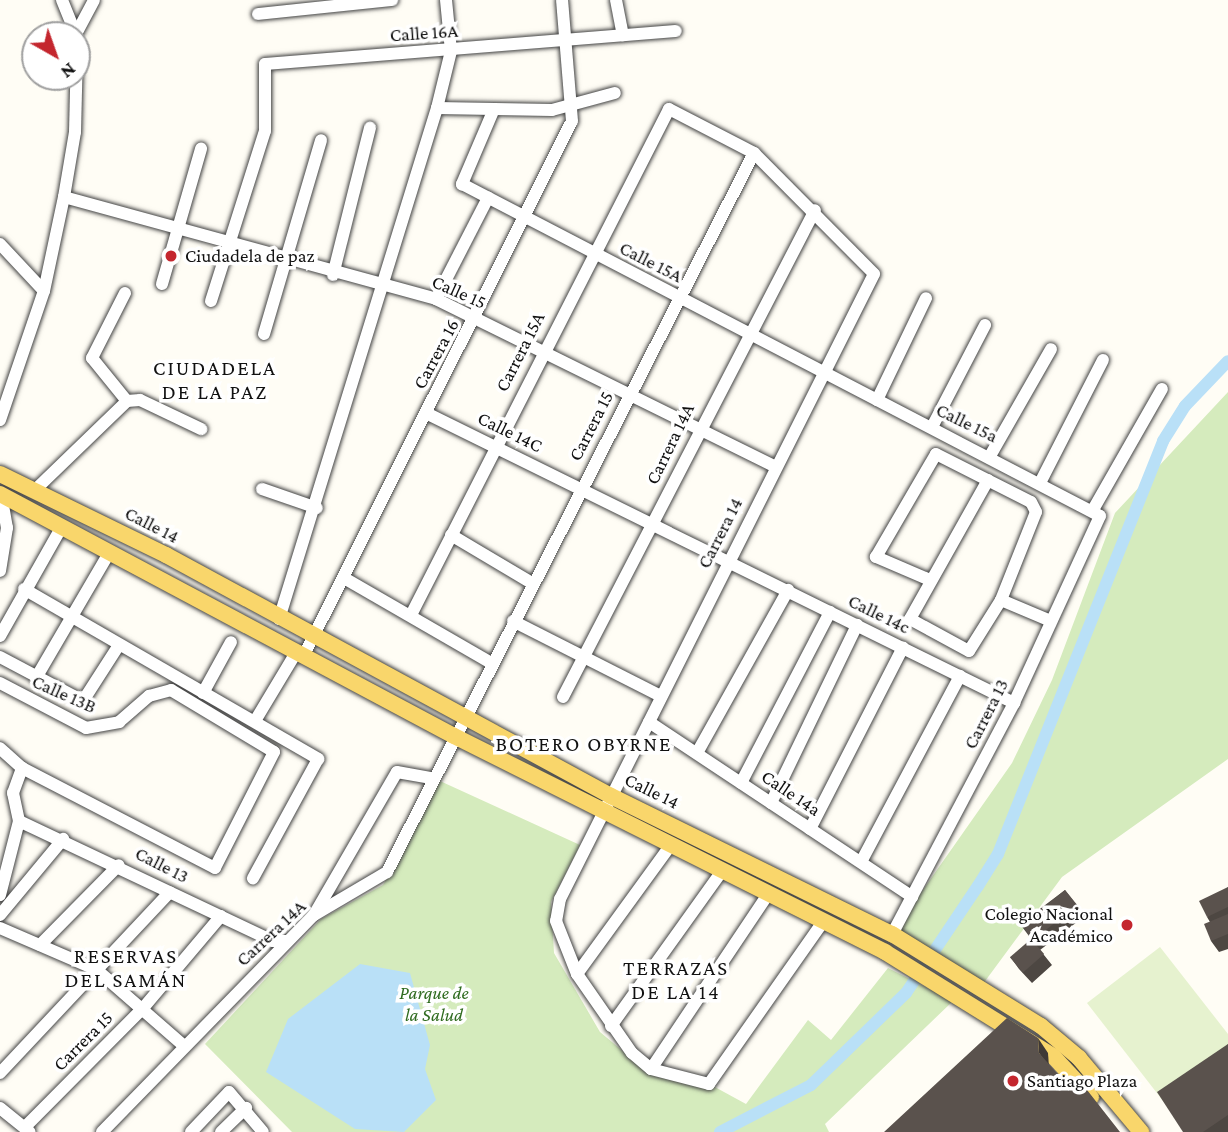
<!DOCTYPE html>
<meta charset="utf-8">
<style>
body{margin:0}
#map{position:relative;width:1228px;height:1132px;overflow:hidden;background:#fffdf5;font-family:"Crimson Pro",serif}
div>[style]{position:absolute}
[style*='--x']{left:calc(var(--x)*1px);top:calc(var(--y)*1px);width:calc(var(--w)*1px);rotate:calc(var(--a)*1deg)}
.green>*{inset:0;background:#d5ebbd}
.pitch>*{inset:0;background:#e6f2cf}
.water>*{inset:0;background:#b9e0f7}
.canal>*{height:12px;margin:-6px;padding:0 6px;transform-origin:6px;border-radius:6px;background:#b9e0f7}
.roads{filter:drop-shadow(0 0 2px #444) drop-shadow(0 0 2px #444)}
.minor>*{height:12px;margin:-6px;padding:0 6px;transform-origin:6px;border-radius:6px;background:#fff}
.major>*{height:16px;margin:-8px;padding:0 8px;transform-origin:8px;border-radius:8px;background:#f9d66b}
.wall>*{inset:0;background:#4d4742}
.shaded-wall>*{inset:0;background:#3f3936}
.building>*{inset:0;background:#5a524d;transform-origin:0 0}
.dots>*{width:19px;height:19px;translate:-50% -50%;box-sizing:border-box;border:4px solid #fff;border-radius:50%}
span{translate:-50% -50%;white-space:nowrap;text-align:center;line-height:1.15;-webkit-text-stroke:7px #fff;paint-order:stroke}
.street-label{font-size:19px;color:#111}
.poi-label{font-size:19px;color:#111}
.left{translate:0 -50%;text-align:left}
.right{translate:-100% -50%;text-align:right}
.park-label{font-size:19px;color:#2f6b1f;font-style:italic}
.neighbourhood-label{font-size:21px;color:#111;letter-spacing:2px}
.north{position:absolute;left:21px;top:21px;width:70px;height:70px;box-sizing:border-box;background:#fff;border:2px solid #a0a0a0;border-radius:50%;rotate:140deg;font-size:19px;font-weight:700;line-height:28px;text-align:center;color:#111}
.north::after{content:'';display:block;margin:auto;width:24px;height:32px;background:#c4262e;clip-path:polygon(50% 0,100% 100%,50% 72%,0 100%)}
</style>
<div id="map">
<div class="green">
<i style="clip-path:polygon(1228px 392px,1228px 759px,1062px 877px,980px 988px,892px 934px,1012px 763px,1052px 680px,1115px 513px)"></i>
<i style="clip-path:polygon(440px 781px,580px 845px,551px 902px,554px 953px,600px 1032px,649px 1073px,713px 1086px,746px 1104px,808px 1020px,831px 1040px,888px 968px,953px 1001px,825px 1124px,829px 1132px,292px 1132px,205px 1044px,321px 919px,383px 885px)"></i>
</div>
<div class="pitch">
<i style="clip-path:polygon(1160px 947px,1228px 1034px,1228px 1058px,1167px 1106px,1087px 1003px)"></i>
</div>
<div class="water">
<i style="clip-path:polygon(360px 964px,410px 973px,430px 1045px,425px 1069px,436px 1100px,404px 1132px,355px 1129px,266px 1072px,288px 1019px)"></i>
</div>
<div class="canal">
<i style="--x:720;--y:1132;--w:102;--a:-27.3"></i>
<i style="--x:811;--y:1085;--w:132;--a:-44.1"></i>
<i style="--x:906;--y:993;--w:129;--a:-56.1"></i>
<i style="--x:978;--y:886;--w:38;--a:-58"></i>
<i style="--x:998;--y:854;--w:445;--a:-68.2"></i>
<i style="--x:1163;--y:441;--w:41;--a:-57.8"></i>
<i style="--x:1185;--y:406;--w:62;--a:-46.3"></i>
</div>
<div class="roads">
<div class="minor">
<i style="--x:62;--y:0;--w:38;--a:68"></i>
<i style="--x:616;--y:0;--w:36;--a:79"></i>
<i style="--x:258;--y:14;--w:135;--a:-6"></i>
<i style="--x:76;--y:34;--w:38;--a:-62"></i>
<i style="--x:437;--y:108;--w:115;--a:1"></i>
<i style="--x:552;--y:110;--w:65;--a:-15.1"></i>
<i style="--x:494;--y:109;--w:82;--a:113.1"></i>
<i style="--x:462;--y:184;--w:719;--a:27.49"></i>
<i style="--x:1100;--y:516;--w:206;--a:114.7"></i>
<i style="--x:1014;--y:703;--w:261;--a:117.8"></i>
<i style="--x:64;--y:197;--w:386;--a:15.3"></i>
<i style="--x:436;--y:299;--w:379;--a:26.3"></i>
<i style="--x:0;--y:244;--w:64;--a:46.9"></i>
<i style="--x:333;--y:275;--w:152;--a:-75.9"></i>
<i style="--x:162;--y:284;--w:141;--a:-73.9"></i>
<i style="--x:125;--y:293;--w:73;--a:116.9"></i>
<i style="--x:92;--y:358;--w:55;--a:50.9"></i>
<i style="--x:436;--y:299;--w:114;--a:-62.8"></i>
<i style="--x:211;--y:301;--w:178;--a:-72.4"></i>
<i style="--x:265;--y:131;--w:67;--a:-90"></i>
<i style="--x:265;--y:64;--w:412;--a:-4.6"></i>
<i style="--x:264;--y:334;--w:202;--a:-73.6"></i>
<i style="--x:877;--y:400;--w:113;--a:-64.3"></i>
<i style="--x:426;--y:413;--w:656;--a:26.25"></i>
<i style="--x:0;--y:420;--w:136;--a:-71.2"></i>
<i style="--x:44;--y:291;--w:96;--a:-78"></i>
<i style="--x:64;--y:197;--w:66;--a:-80.4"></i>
<i style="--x:75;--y:132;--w:82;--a:-88.6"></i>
<i style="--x:932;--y:427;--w:115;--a:-62.5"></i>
<i style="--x:990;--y:456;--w:123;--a:-60.3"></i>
<i style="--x:988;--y:480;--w:159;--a:119.3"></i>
<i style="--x:910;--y:619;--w:67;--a:28.5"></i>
<i style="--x:969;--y:651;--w:60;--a:-57.9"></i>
<i style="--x:1041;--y:481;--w:136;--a:-62.9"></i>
<i style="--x:36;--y:489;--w:127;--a:-44"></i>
<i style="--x:127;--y:401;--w:13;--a:-4"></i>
<i style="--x:140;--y:400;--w:68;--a:25.4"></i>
<i style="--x:262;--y:489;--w:58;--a:19.1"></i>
<i style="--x:1094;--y:508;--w:137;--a:-60.3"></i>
<i style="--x:451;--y:535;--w:94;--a:30.7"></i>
<i style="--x:0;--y:571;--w:44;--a:-80.8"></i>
<i style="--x:7;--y:528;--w:34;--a:-100"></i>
<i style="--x:344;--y:578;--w:170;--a:30"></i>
<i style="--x:930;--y:580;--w:59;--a:-156.9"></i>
<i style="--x:876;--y:557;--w:119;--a:-59.8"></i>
<i style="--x:936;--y:454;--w:106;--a:26.8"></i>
<i style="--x:1031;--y:502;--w:11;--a:63"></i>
<i style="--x:1036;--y:512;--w:95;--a:111.7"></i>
<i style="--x:1001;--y:600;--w:54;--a:22.8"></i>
<i style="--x:24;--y:589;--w:340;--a:30"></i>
<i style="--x:318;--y:759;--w:136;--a:118.6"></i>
<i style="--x:411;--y:615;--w:568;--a:-62.98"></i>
<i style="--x:669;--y:109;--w:96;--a:27.4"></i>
<i style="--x:754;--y:153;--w:170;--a:45.2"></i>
<i style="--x:874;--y:274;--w:699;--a:116.67"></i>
<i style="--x:560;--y:899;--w:22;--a:100"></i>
<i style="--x:556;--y:921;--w:57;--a:68.4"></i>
<i style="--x:577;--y:974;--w:96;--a:55.2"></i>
<i style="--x:632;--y:1053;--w:25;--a:40"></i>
<i style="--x:651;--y:1069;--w:60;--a:14.5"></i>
<i style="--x:709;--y:1084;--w:198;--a:-54.9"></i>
<i style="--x:279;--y:619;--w:535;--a:-72.82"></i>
<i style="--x:437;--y:108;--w:59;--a:-76.2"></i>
<i style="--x:451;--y:51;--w:51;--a:-95.6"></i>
<i style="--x:513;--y:621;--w:166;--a:26.9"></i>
<i style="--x:0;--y:636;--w:122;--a:-60.5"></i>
<i style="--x:304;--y:655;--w:597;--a:-63.35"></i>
<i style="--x:572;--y:121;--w:121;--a:-94.7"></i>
<i style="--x:0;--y:657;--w:94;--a:27.9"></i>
<i style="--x:83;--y:701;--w:67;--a:-57.3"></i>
<i style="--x:36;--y:678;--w:143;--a:-59.7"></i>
<i style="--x:0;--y:683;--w:97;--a:27.6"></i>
<i style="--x:86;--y:728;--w:34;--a:-10"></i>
<i style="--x:119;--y:722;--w:40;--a:-41"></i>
<i style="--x:149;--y:696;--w:23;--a:-15"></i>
<i style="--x:171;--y:690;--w:120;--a:31"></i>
<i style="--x:274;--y:752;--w:130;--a:117"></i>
<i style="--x:215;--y:868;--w:217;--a:-152.6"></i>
<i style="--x:22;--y:768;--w:30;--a:-138"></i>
<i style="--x:203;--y:693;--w:58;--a:-61.2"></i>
<i style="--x:563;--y:697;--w:548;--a:-62.64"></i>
<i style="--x:255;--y:721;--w:82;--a:-59"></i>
<i style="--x:649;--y:722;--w:316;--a:33.6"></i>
<i style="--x:697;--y:753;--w:187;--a:-60.8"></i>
<i style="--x:741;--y:783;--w:193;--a:-62.5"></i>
<i style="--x:771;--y:803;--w:198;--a:-64.2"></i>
<i style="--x:19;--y:821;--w:281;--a:25.3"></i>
<i style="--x:273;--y:941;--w:14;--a:0"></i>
<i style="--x:810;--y:829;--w:204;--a:-62.9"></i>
<i style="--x:861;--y:862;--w:211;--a:-62"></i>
<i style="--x:0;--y:895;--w:76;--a:-75.6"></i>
<i style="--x:19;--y:821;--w:29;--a:-102"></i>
<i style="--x:13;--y:793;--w:27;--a:-70"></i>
<i style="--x:0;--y:915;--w:99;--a:-50.3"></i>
<i style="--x:314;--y:915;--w:165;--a:-59.9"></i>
<i style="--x:397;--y:772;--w:35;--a:10"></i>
<i style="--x:0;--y:928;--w:106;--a:23.4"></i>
<i style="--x:97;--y:970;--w:116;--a:41.1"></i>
<i style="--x:40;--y:945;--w:112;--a:-45.4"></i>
<i style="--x:577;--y:974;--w:158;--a:-54"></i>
<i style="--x:611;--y:1026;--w:191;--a:-54.4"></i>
<i style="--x:651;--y:1069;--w:212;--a:-56.2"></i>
<i style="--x:0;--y:1073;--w:248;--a:-46.8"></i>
<i style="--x:0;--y:1108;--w:38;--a:39"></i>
<i style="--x:25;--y:1127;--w:169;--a:-45.2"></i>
<i style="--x:144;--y:1007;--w:119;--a:-49.8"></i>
<i style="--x:102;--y:1132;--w:303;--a:-45.7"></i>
<i style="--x:314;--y:915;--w:85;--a:-30.5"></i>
<i style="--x:387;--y:872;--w:807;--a:-62.96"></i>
<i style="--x:191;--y:1132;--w:55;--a:-46.5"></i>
<i style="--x:229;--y:1092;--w:52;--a:49.6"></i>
<i style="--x:221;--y:1132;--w:35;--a:-44"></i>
</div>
<div class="major">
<i style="--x:0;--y:474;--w:185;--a:26"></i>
<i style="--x:166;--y:555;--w:506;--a:28.44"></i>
<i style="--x:611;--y:796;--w:313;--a:26.2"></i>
<i style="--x:892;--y:934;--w:175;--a:31.7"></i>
<i style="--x:1041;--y:1026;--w:50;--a:40.1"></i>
<i style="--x:1079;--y:1058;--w:97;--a:50"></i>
<i style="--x:0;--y:494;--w:514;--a:28.06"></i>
<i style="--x:454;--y:736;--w:482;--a:26.6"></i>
<i style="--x:885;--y:952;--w:198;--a:31.8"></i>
<i style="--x:1053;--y:1056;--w:56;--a:47.2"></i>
</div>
</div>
<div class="wall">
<i style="clip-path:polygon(1228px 887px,1228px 949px,1219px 952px,1211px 941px,1210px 922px,1207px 917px)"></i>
<i style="clip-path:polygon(1065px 890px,1085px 916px,1040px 950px,1052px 965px,1032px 983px,1019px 969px,1011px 958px,1035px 944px,1020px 924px)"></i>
<i style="clip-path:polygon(1228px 1044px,1228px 1132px,1183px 1132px)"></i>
</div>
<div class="shaded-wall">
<i style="clip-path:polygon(1038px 1038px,1048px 1053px,1049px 1067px,1039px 1053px)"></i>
</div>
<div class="building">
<i style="clip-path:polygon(1228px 887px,1228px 907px,1207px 917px,1199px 901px)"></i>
<i style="left:1065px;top:890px;width:19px;height:56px;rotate:51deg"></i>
<i style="clip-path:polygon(1228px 914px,1228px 934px,1211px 941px,1204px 924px)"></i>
<i style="left:1031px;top:939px;width:20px;height:28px;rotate:49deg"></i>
<i style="clip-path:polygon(1007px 1018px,1038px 1038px,1039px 1053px,1064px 1081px,1080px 1081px,1120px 1132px,884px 1132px)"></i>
<i style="clip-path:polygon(1228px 1044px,1228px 1115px,1203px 1132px,1183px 1132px,1157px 1092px)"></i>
</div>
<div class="dots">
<i style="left:171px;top:256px;background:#c4262e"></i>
<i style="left:1127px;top:925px;background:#c4262e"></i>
<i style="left:1013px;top:1081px;background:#c4262e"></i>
</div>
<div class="street-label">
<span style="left:424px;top:33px;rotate:-4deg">Calle 16A</span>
<span style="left:651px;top:262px;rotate:27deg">Calle 15A</span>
<span style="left:459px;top:292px;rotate:24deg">Calle 15</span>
<span style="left:520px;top:352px;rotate:-63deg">Carrera 15A</span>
<span style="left:436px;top:354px;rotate:-62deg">Carrera 16</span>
<span style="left:967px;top:423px;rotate:26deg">Calle 15a</span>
<span style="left:591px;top:426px;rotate:-63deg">Carrera 15</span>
<span style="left:510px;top:432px;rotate:26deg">Calle 14C</span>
<span style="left:670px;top:444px;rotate:-64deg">Carrera 14A</span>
<span style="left:152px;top:525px;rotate:27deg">Calle 14</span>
<span style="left:720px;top:533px;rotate:-63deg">Carrera 14</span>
<span style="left:879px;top:614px;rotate:26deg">Calle 14c</span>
<span style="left:64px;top:694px;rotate:24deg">Calle 13B</span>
<span style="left:986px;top:714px;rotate:-63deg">Carrera 13</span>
<span style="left:652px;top:791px;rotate:26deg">Calle 14</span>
<span style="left:791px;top:793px;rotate:34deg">Calle 14a</span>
<span style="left:162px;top:865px;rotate:27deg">Calle 13</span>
<span style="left:271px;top:933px;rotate:-43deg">Carrera 14A</span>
<span style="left:83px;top:1041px;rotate:-45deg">Carrera 15</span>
</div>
<div class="poi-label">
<span class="left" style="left:185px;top:256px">Ciudadela de paz</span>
<span class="right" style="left:1113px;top:925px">Colegio Nacional<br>Académico</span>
<span class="left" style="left:1027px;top:1081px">Santiago Plaza</span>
</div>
<div class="park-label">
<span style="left:434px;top:1004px">Parque de<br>la Salud</span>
</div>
<div class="neighbourhood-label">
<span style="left:215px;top:380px">CIUDADELA<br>DE LA PAZ</span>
<span style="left:584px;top:744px">BOTERO OBYRNE</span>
<span style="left:126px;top:968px">RESERVAS<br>DEL SAMÁN</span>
<span style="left:676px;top:980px">TERRAZAS<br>DE LA 14</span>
</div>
<div class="north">N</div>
</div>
